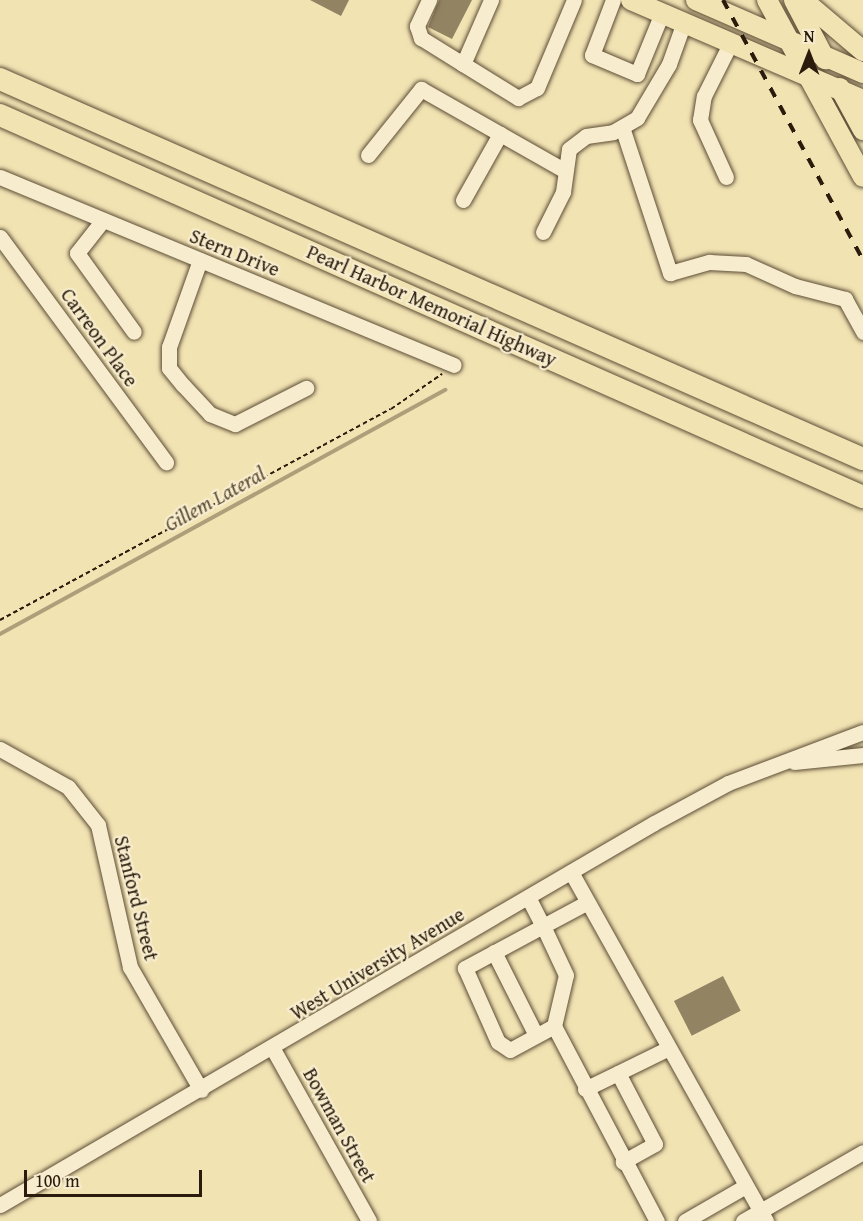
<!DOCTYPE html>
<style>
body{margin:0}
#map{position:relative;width:863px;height:1221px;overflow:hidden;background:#f2e3b3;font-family:"Gentium Book Plus",serif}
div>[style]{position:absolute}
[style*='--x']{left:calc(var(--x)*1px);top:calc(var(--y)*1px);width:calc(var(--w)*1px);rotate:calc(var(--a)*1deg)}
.stream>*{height:4px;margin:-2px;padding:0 2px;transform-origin:2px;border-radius:2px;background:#ae9f7a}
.building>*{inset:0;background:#928363;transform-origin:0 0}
.path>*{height:2px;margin-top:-1px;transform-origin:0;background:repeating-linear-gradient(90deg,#2a1b0c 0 4.5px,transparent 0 7.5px)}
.roads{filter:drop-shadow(0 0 2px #5c4d36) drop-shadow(0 0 2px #5c4d36)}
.minor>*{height:15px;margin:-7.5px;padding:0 7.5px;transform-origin:7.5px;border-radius:7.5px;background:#f7edce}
.major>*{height:20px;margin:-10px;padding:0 10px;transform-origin:10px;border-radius:10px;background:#f2e3b3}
.highway>*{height:22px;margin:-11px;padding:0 11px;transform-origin:11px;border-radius:11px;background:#f2e3b3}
.rail>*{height:4px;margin-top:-2px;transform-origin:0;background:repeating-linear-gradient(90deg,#2a1b0c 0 10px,transparent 0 20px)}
span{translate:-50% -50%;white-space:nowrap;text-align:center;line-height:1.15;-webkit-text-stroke:4.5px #f7edce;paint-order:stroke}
.street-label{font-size:20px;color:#2a1b0c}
.water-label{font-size:21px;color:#5f5038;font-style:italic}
.north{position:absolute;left:779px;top:24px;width:60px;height:60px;-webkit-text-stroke:4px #f7edce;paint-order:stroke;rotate:0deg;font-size:16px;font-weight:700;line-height:24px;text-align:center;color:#2a1b0c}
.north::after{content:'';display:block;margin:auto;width:21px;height:27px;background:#2a1b0c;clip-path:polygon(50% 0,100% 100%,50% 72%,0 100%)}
.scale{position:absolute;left:24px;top:1170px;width:178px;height:27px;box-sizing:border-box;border:3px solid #2a1b0c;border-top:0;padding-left:8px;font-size:18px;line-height:21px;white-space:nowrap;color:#2a1b0c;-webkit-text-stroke:4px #f7edce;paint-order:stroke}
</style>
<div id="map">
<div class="stream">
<i style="--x:0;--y:634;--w:508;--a:-28.74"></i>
</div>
<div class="building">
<i style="clip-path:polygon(310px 0,349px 0,341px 16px)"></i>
<i style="clip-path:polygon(439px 0,472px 0,452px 39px,428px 27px)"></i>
<i style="left:723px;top:976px;width:39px;height:55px;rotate:63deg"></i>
</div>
<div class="path">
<i style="--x:0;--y:620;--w:444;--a:-28.4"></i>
<i style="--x:391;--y:409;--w:62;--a:-34.5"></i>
</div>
<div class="roads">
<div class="minor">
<i style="--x:429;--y:0;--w:29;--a:115"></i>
<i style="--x:417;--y:26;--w:13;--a:72"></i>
<i style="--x:421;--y:38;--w:49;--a:31.8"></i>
<i style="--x:491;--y:0;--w:70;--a:113.6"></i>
<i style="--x:463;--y:64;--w:65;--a:31.7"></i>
<i style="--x:518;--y:98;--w:21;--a:-28"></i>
<i style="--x:537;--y:88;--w:95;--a:-67.2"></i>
<i style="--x:613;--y:0;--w:59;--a:110.9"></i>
<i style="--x:592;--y:55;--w:49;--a:22.9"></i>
<i style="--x:637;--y:74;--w:66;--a:-67.7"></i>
<i style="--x:622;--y:127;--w:154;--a:71.8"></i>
<i style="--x:670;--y:273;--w:41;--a:-15.8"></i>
<i style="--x:709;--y:262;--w:37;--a:3"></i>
<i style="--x:746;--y:264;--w:54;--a:24.2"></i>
<i style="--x:795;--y:286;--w:52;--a:14.6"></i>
<i style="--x:845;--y:299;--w:38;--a:61"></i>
<i style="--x:368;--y:155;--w:85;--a:-51.2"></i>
<i style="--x:421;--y:89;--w:162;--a:29.6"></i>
<i style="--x:0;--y:177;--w:491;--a:22.5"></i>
<i style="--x:726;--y:177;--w:63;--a:-114.5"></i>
<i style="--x:700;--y:120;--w:24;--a:-81"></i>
<i style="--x:704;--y:96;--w:60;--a:-63.4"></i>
<i style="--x:463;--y:200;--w:76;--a:-60.7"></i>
<i style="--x:103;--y:220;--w:42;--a:128.2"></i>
<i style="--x:77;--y:253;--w:97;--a:54.2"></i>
<i style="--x:543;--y:232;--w:45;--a:-63.4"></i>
<i style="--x:563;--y:192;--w:43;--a:-82.1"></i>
<i style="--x:569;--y:149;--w:21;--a:-37"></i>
<i style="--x:586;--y:136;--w:27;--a:-8"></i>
<i style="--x:613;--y:132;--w:28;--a:-30"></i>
<i style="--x:637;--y:118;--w:63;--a:-59.3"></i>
<i style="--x:669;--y:64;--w:45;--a:-70.3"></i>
<i style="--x:0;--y:237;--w:280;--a:53.6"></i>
<i style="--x:200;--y:260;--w:92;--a:109.6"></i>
<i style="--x:169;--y:347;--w:21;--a:90"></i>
<i style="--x:169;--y:368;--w:22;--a:51"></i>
<i style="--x:183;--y:385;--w:40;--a:47"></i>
<i style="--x:210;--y:414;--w:27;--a:22"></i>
<i style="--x:235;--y:424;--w:80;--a:-26.9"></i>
<i style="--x:0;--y:749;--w:78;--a:29.2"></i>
<i style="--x:68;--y:787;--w:48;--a:51.7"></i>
<i style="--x:98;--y:825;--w:146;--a:77.3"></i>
<i style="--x:130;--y:967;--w:142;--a:60"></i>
<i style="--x:794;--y:762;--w:69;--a:-5.8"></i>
<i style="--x:571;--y:872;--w:400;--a:60.8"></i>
<i style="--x:528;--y:897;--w:33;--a:63"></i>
<i style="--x:543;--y:926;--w:89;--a:151.7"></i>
<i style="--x:465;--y:968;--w:81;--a:66"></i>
<i style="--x:498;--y:1042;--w:14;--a:34"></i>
<i style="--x:510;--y:1050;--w:50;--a:-28.6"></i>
<i style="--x:554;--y:1026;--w:221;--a:62.2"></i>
<i style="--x:494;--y:952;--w:93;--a:63.2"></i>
<i style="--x:554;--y:1026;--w:52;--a:-76.8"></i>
<i style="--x:566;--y:975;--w:54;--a:-115.1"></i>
<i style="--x:543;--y:926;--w:49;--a:-28.1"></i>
<i style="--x:273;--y:1049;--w:197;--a:60.8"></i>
<i style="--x:618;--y:1073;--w:80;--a:62.5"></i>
<i style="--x:655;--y:1144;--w:37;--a:151"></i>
<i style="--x:585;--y:1089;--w:91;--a:-26"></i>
<i style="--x:0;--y:1205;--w:757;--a:-30.29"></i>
<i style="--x:654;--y:823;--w:84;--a:-28.4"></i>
<i style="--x:728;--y:783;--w:144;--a:-20.7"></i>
<i style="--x:685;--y:1221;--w:68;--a:-30"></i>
<i style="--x:743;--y:1221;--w:138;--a:-29.9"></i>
</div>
<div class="major">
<i style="--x:631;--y:0;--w:253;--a:23.3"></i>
<i style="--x:696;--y:0;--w:182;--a:23.6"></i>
<i style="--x:767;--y:0;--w:201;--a:61.5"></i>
<i style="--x:794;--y:0;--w:67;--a:62.3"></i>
<i style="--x:803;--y:0;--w:79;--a:40.4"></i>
<i style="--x:840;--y:88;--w:48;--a:61.3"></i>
</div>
<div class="highway">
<i style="--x:0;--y:79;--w:943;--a:23.77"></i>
<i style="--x:0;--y:115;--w:944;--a:23.88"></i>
</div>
</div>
<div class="rail">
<i style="--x:723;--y:0;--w:295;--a:61.7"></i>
</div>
<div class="street-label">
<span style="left:235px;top:252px;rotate:22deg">Stern Drive</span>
<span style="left:432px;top:305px;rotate:24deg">Pearl Harbor Memorial Highway</span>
<span style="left:100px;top:337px;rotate:54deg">Carreon Place</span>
<span style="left:137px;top:898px;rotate:76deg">Stanford Street</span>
<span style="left:377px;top:963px;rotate:-31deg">West University Avenue</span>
<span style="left:340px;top:1125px;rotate:61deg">Bowman Street</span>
</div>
<div class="water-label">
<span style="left:215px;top:499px;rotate:-29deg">Gillem Lateral</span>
</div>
<div class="north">N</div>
<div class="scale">100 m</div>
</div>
